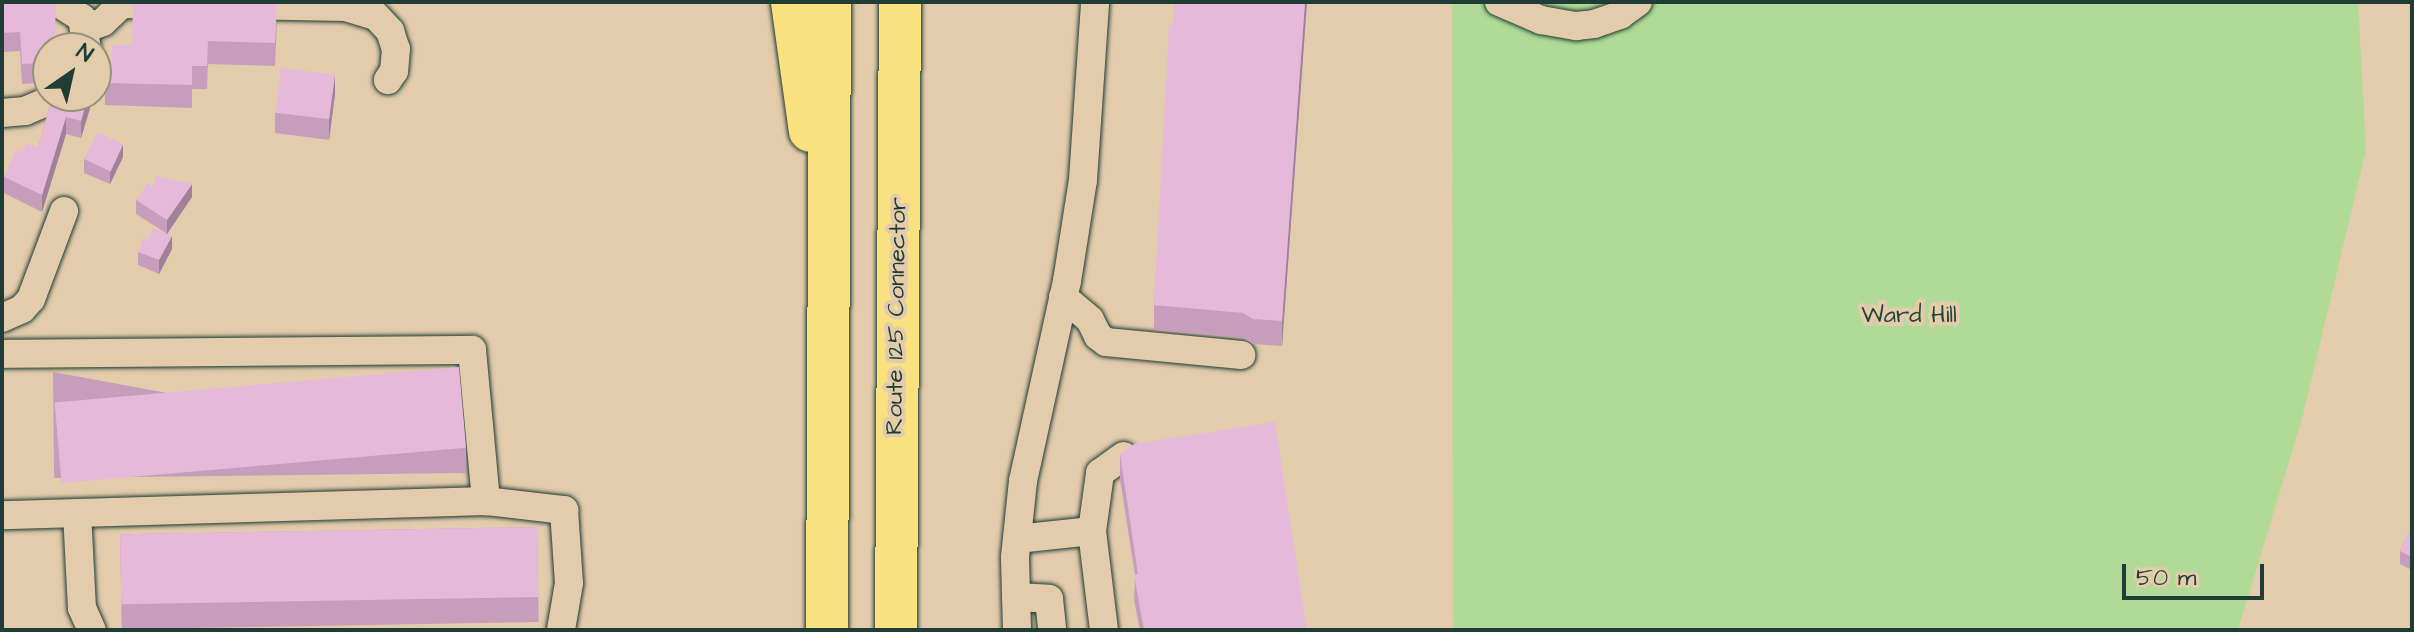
<!DOCTYPE html>
<style>
body{margin:0}
#map{position:relative;width:2414px;height:632px;overflow:hidden;background:#e3ccac;font-family:"Architects Daughter",sans-serif}
div>[style]{position:absolute}
[style*='--x']{left:calc(var(--x)*1px);top:calc(var(--y)*1px);width:calc(var(--w)*1px);rotate:calc(var(--a)*1deg)}
.green>*{inset:0;background:#b1da96}
.roads{filter:drop-shadow(0 0 2px #1f3d34) drop-shadow(0 0 2px #1f3d34)}
.minor>*{height:28px;margin:-14px;padding:0 14px;transform-origin:14px;border-radius:14px;background:#e3ccac}
.highway>*{height:42px;margin:-21px;padding:0 21px;transform-origin:21px;border-radius:21px;background:#fae180}
.wall>*{inset:0;background:#c69ebb;transform-origin:0 0}
.shaded-wall>*{inset:0;background:#a18199}
.building>*{inset:0;background:#e6b8da;transform-origin:0 0}
span{translate:-50% -50%;white-space:nowrap;text-align:center;line-height:1.15;-webkit-text-stroke:8px #e3ccac;paint-order:stroke}
.street-label{font-size:24px;color:#1f3d34}
.park-label{font-size:24px;color:#264539}
.frame{position:absolute;inset:0;border:4px solid #1f3d34;pointer-events:none}
.north{position:absolute;left:32px;top:32px;width:80px;height:80px;box-sizing:border-box;background:#e3ccac;border:2px solid #95937c;border-radius:50%;rotate:34deg;font-size:22px;font-weight:700;line-height:32px;text-align:center;color:#1f3d34}
.north::after{content:'';display:block;margin:auto;width:28px;height:36px;background:#1f3d34;clip-path:polygon(50% 0,100% 100%,50% 72%,0 100%)}
.scale{position:absolute;left:2122px;top:564px;width:142px;height:36px;box-sizing:border-box;border:4px solid #1f3d34;border-top:0;padding-left:10px;font-size:24px;line-height:28px;white-space:nowrap;color:#1f3d34;-webkit-text-stroke:6px #e3ccac;paint-order:stroke}
</style>
<div id="map">
<div class="green">
<i style="clip-path:polygon(1452px 2px,2358px 2px,2366px 150px,2303px 415px,2238px 630px,1453px 630px)"></i>
</div>
<div class="roads">
<div class="minor">
<i style="--x:49;--y:2;--w:9;--a:6"></i>
<i style="--x:58;--y:3;--w:28;--a:32"></i>
<i style="--x:82;--y:18;--w:30;--a:81"></i>
<i style="--x:1499;--y:2;--w:46;--a:23.2"></i>
<i style="--x:1541;--y:20;--w:36;--a:10"></i>
<i style="--x:1576;--y:26;--w:18;--a:-6"></i>
<i style="--x:1594;--y:24;--w:28;--a:-19"></i>
<i style="--x:1620;--y:15;--w:22;--a:-36"></i>
<i style="--x:123;--y:4;--w:48;--a:1.2"></i>
<i style="--x:240;--y:5;--w:106;--a:1.1"></i>
<i style="--x:346;--y:7;--w:31;--a:17"></i>
<i style="--x:376;--y:16;--w:21;--a:47"></i>
<i style="--x:390;--y:31;--w:19;--a:72"></i>
<i style="--x:396;--y:49;--w:22;--a:95"></i>
<i style="--x:394;--y:71;--w:11;--a:124"></i>
<i style="--x:84;--y:29;--w:20;--a:-20"></i>
<i style="--x:103;--y:22;--w:29;--a:-44"></i>
<i style="--x:2;--y:113;--w:23;--a:-5"></i>
<i style="--x:25;--y:111;--w:38;--a:-23"></i>
<i style="--x:1063;--y:297;--w:35;--a:40"></i>
<i style="--x:1090;--y:320;--w:18;--a:63"></i>
<i style="--x:1098;--y:336;--w:10;--a:37"></i>
<i style="--x:1106;--y:342;--w:136;--a:5.5"></i>
<i style="--x:2;--y:318;--w:22;--a:-24"></i>
<i style="--x:22;--y:309;--w:13;--a:-48"></i>
<i style="--x:31;--y:299;--w:94;--a:-69.4"></i>
<i style="--x:2;--y:354;--w:470;--a:-0.5"></i>
<i style="--x:472;--y:350;--w:152;--a:84.7"></i>
<i style="--x:486;--y:501;--w:484;--a:178.3"></i>
<i style="--x:486;--y:501;--w:79;--a:6.6"></i>
<i style="--x:564;--y:510;--w:73;--a:86.1"></i>
<i style="--x:569;--y:583;--w:48;--a:99.7"></i>
<i style="--x:77;--y:513;--w:95;--a:87"></i>
<i style="--x:82;--y:608;--w:24;--a:66"></i>
<i style="--x:1092;--y:531;--w:59;--a:-82.1"></i>
<i style="--x:1100;--y:473;--w:29;--a:-36"></i>
<i style="--x:1017;--y:539;--w:75;--a:-6.1"></i>
<i style="--x:1092;--y:531;--w:100;--a:83.1"></i>
<i style="--x:1016;--y:597;--w:33;--a:3"></i>
<i style="--x:1049;--y:599;--w:31;--a:84"></i>
<i style="--x:1017;--y:630;--w:73;--a:-91.6"></i>
<i style="--x:1015;--y:557;--w:76;--a:-84"></i>
<i style="--x:1023;--y:481;--w:205;--a:-77.6"></i>
<i style="--x:1067;--y:281;--w:102;--a:-81"></i>
<i style="--x:1083;--y:180;--w:178;--a:-86.1"></i>
</div>
<div class="highway">
<i style="--x:792;--y:2;--w:130;--a:82.1"></i>
<i style="--x:827;--y:630;--w:628;--a:-89.73"></i>
<i style="--x:896;--y:630;--w:628;--a:-89.64"></i>
</div>
</div>
<div class="wall">
<i style="clip-path:polygon(2px 2px,48px 48px,48px 84px,39px 86px,39px 83px,22px 84px,20px 51px,2px 52px)"></i>
<i style="clip-path:polygon(1175px 2px,1307px 2px,1282px 346px,1253px 344px,1243px 338px,1154px 330px,1154px 305px)"></i>
<i style="clip-path:polygon(277px 23px,275px 66px,208px 64px,207px 89px,192px 89px,192px 108px,105px 105px,105px 60px,112px 60px,132px 45px)"></i>
<i style="clip-path:polygon(335px 94px,329px 140px,275px 133px,275px 113px)"></i>
<i style="clip-path:polygon(90px 96px,90px 108px,81px 138px,66px 134px,42px 212px,4px 193px,4px 177px,22px 153px,38px 148px,51px 101px)"></i>
<i style="clip-path:polygon(123px 157px,110px 184px,84px 173px,84px 159px)"></i>
<i style="clip-path:polygon(154px 187px,192px 197px,167px 234px,172px 249px,159px 274px,138px 265px,138px 252px,148px 240px,166px 233px,136px 214px,136px 200px)"></i>
<i style="clip-path:polygon(53px 372px,466px 448px,466px 473px,54px 478px)"></i>
<i style="clip-path:polygon(1120px 454px,1307px 630px,1140px 630px,1134px 600px,1135px 575px,1120px 479px)"></i>
<i style="clip-path:polygon(2412px 526px,2412px 570px,2400px 564px,2400px 551px)"></i>
<i style="left:537px;top:527px;width:95px;height:417px;rotate:89deg"></i>
</div>
<div class="shaded-wall">
<i style="clip-path:polygon(1305px 2px,1307px 2px,1282px 346px,1282px 321px)"></i>
<i style="clip-path:polygon(48px 64px,48px 84px,39px 86px,39px 67px)"></i>
<i style="clip-path:polygon(335px 75px,335px 94px,329px 140px,329px 120px)"></i>
<i style="clip-path:polygon(88px 96px,90px 96px,90px 108px,81px 138px,81px 121px)"></i>
<i style="clip-path:polygon(66px 117px,66px 134px,42px 212px,42px 195px)"></i>
<i style="clip-path:polygon(123px 144px,123px 157px,110px 184px,110px 171px)"></i>
<i style="clip-path:polygon(192px 184px,192px 197px,167px 234px,167px 220px)"></i>
<i style="clip-path:polygon(172px 236px,172px 249px,159px 274px,159px 260px)"></i>
</div>
<div class="building">
<i style="clip-path:polygon(2px 2px,56px 2px,55px 35px,68px 34px,69px 48px,48px 48px,48px 64px,39px 67px,39px 63px,22px 64px,20px 32px,2px 33px)"></i>
<i style="clip-path:polygon(133px 2px,277px 2px,275px 43px,208px 41px,207px 66px,192px 66px,192px 85px,105px 83px,105px 60px,112px 60px,112px 45px,132px 45px)"></i>
<i style="clip-path:polygon(1175px 2px,1305px 2px,1282px 321px,1253px 319px,1243px 313px,1154px 305px,1169px 25px,1173px 25px)"></i>
<i style="left:281px;top:68px;width:54px;height:45px;rotate:7deg"></i>
<i style="clip-path:polygon(60px 96px,88px 96px,81px 121px,66px 117px,42px 195px,4px 177px,16px 150px,22px 153px,27px 143px,38px 148px,51px 101px)"></i>
<i style="left:97px;top:132px;width:29px;height:30px;rotate:25deg"></i>
<i style="clip-path:polygon(156px 176px,192px 184px,167px 220px,136px 200px,148px 183px,154px 187px)"></i>
<i style="clip-path:polygon(153px 228px,172px 236px,159px 260px,138px 252px,143px 238px,148px 240px)"></i>
<i style="left:459px;top:367px;width:81px;height:406px;rotate:85deg"></i>
<i style="clip-path:polygon(1275px 422px,1307px 630px,1144px 630px,1134px 575px,1138px 574px,1120px 454px,1134px 444px)"></i>
<i style="clip-path:polygon(2412px 526px,2412px 557px,2400px 551px)"></i>
<i style="left:537px;top:527px;width:70px;height:417px;rotate:89deg"></i>
</div>
<div class="street-label">
<span style="left:897px;top:316px;rotate:-89deg">Route 125 Connector</span>
</div>
<div class="park-label">
<span style="left:1909px;top:316px">Ward Hill</span>
</div>
<div class="frame"></div>
<div class="north">N</div>
<div class="scale">50 m</div>
</div>
